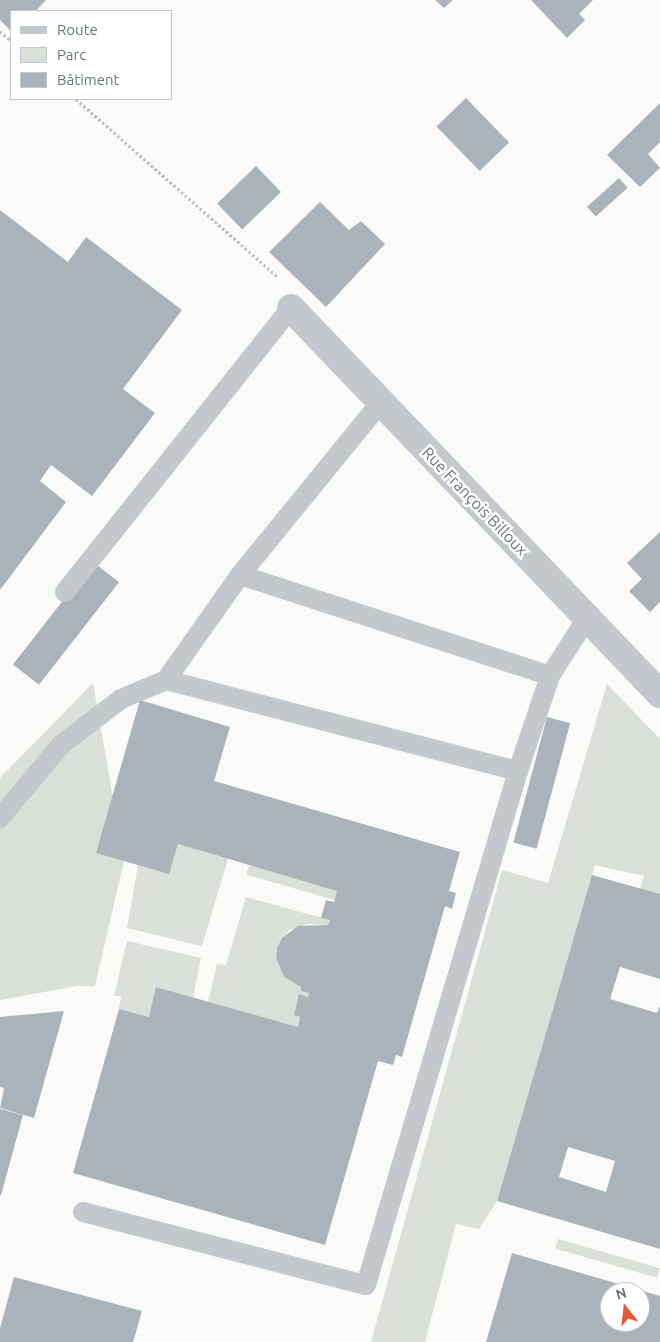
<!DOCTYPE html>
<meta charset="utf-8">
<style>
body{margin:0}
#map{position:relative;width:660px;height:1342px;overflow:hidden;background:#fafaf8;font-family:Ubuntu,sans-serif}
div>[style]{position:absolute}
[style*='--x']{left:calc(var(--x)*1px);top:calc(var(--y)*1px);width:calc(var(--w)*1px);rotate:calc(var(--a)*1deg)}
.green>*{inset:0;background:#dadfd7;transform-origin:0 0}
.building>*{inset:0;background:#aab3b9;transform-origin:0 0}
.path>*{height:3px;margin-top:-1.5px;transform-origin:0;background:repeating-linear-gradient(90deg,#bbbfc2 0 2.5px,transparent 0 5px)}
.lane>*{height:20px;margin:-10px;padding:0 10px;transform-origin:10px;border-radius:10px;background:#c3c8cc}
.street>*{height:28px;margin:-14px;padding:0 14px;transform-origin:14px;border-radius:14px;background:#c3c8cc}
span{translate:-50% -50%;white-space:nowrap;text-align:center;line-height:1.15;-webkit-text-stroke:5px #fff;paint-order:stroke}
.street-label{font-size:16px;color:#657683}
.legend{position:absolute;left:10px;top:10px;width:162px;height:90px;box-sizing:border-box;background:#fff;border:1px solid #c1c8cd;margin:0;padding:6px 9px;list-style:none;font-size:15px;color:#657683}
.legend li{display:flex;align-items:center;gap:10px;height:25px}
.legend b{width:25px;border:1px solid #c1c8cd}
.north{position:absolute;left:600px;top:1282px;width:50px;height:50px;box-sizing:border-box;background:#fff;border:1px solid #c1c8cd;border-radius:50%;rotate:344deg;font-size:14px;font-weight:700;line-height:20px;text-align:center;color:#657683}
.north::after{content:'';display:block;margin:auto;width:18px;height:22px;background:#e4572e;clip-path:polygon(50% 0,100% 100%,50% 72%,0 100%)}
</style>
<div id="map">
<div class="green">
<i style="clip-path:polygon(93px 683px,124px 861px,95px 986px,77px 986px,0 1000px,0 778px)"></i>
<i style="clip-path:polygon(607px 684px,660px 739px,660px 894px,640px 889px,644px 876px,595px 865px,497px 1201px,479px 1229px,456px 1224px,425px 1342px,371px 1342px,502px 870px,548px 883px)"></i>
<i style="clip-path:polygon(178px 844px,228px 859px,202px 946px,127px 928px,138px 865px,169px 873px)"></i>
<i style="left:249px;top:865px;width:92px;height:10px;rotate:16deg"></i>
<i style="clip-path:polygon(246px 897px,330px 920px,328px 925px,309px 924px,289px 930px,277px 947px,276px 958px,284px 977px,301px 987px,301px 991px,309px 993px,308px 997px,299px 995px,294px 1015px,300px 1017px,298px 1027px,208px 1002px,217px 964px,226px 965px)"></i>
<i style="clip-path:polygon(127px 941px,201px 958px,193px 998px,157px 987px,149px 1017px,119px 1009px,121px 996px,114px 996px)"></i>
<i style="left:558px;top:1239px;width:106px;height:10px;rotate:16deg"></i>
</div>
<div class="building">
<i style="clip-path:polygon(0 0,46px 0,36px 11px,11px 11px,11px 31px,0 20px)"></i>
<i style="clip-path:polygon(435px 0,453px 0,444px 8px)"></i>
<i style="clip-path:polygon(531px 0,593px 0,579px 14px,585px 20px,567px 38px)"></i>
<i style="left:466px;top:98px;width:62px;height:41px;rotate:46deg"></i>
<i style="clip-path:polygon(660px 103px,660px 142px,648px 154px,660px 168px,640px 187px,607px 155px)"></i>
<i style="left:256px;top:166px;width:36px;height:54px;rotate:46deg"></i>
<i style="left:619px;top:178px;width:13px;height:43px;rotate:48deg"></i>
<i style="clip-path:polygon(320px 202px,349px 230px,361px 221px,385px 244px,326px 307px,269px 252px)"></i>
<i style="clip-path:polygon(0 210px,68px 262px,86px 237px,182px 310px,123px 389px,155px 413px,92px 496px,51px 465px,40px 481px,66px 502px,0 590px)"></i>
<i style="clip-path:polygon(660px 532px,660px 602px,650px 612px,629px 591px,642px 579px,627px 563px)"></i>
<i style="left:93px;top:562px;width:33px;height:130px;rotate:38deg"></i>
<i style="clip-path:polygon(140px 700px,230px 727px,214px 781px,460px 852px,449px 891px,456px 893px,452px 909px,445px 906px,402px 1057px,396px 1055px,393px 1065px,378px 1061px,325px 1245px,73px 1173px,119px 1009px,149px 1017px,156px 987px,298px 1027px,300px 1017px,294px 1015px,299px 994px,308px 997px,309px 993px,301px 991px,301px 987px,284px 977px,276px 958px,277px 948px,282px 938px,298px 926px,328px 925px,330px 920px,321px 918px,326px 900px,334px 902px,337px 891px,178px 844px,169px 874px,96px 853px)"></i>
<i style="left:547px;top:717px;width:24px;height:130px;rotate:15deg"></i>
<i style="clip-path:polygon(evenodd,592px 875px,660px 894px,660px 979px,620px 967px,610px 999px,657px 1013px,660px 1006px,660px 1249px,497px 1201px,592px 875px,568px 1147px,615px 1161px,606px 1192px,559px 1177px,568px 1147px)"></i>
<i style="clip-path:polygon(64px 1011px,34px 1118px,0 1108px,4px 1088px,0 1087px,0 1017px)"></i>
<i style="clip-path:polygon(0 1109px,23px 1115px,1px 1195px,0 1195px)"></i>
<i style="clip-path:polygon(evenodd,512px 1253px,660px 1296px,660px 1342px,486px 1342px,512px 1253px,610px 1292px,640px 1292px,640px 1322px,610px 1322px,610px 1292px)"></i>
<i style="clip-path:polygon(14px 1277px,142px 1311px,133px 1342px,0 1342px,0 1328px)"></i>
</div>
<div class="path">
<i style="--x:0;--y:31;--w:15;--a:42"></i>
<i style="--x:76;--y:99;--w:269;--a:41.4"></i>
</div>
<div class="lane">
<i style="--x:240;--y:575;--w:326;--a:18"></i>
<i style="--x:65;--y:592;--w:363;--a:-51.5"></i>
<i style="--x:166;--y:680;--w:128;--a:-54.8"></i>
<i style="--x:240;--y:575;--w:223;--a:-50.8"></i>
<i style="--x:0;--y:818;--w:95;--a:-50.1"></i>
<i style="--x:61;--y:745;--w:76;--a:-37.5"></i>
<i style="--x:121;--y:699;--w:49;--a:-22.9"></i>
<i style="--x:166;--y:680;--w:364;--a:14.5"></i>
<i style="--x:83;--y:1212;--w:292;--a:14.5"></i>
<i style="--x:366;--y:1285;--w:536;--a:-73.53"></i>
<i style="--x:518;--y:771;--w:100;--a:-71.4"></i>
<i style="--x:550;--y:676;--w:69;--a:-57.5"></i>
</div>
<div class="street">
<i style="--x:291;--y:308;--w:534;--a:46.29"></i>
</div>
<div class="street-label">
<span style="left:475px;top:501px;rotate:46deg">Rue François Billoux</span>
</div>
<ul class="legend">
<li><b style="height:6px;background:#c3c8cc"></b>Route</li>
<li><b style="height:14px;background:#dadfd7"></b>Parc</li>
<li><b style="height:14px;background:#aab3b9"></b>Bâtiment</li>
</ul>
<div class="north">N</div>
</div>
